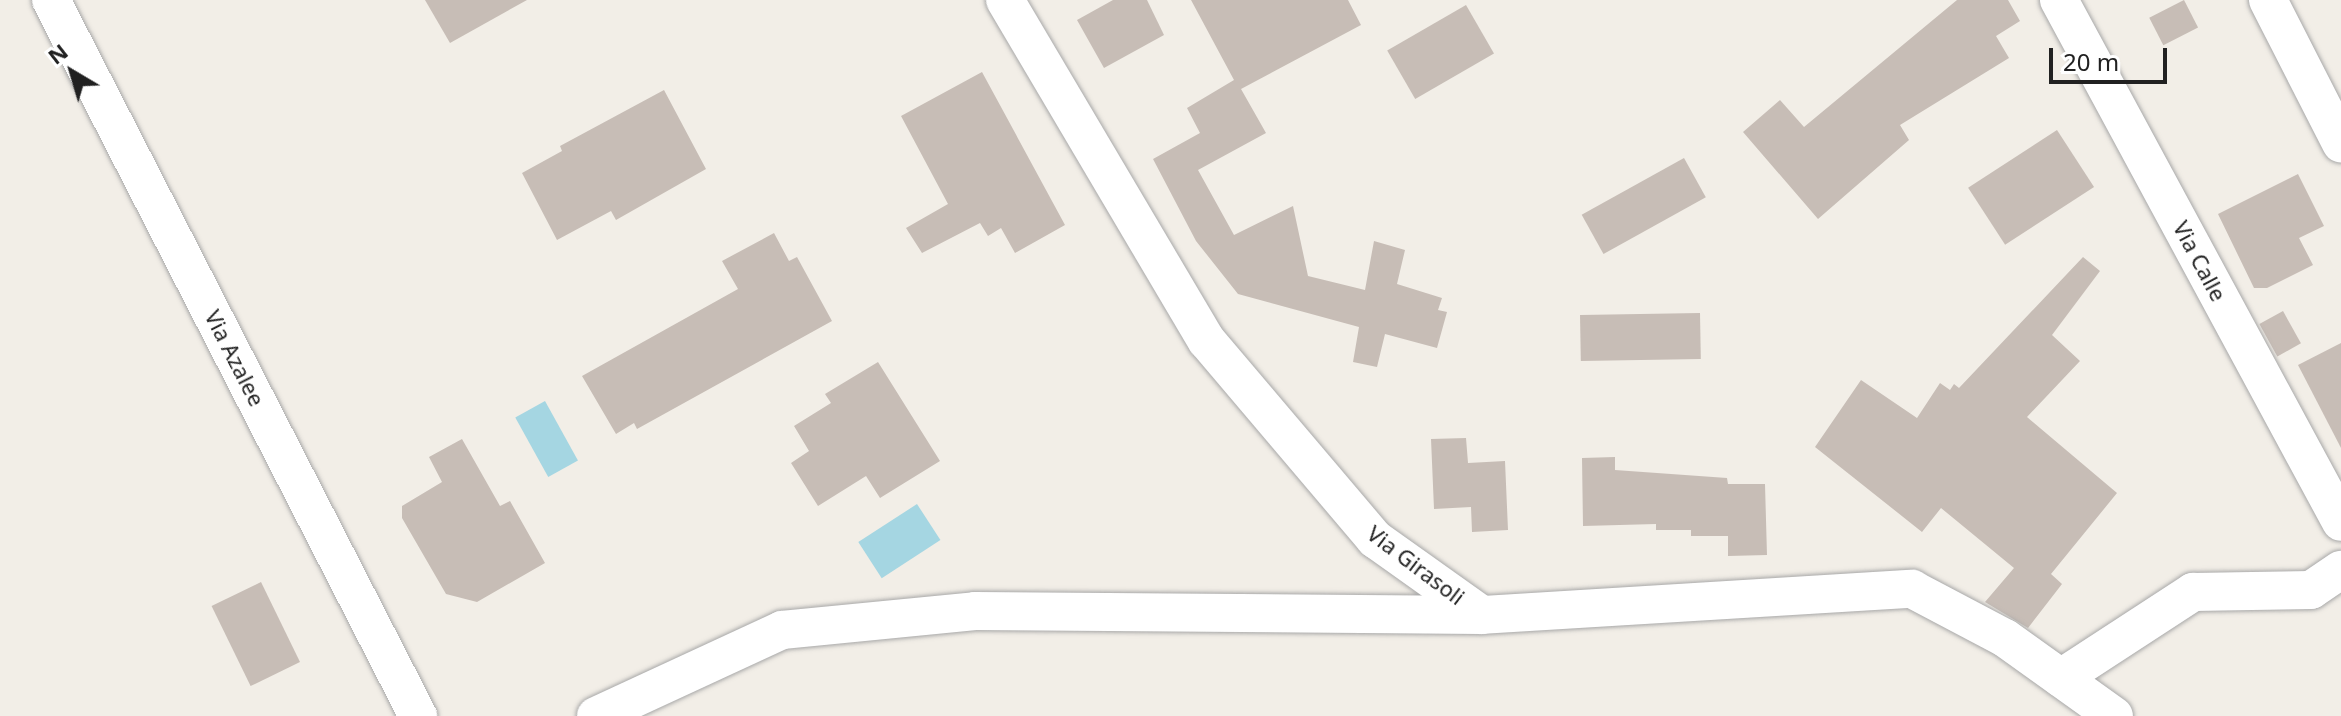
<!DOCTYPE html>
<style>
body{margin:0}
#map{position:relative;width:2341px;height:716px;overflow:hidden;background:#f2eee7;font-family:"Noto Sans",sans-serif}
div>[style]{position:absolute}
[style*='--x']{left:calc(var(--x)*1px);top:calc(var(--y)*1px);width:calc(var(--w)*1px);rotate:calc(var(--a)*1deg)}
.water>*{inset:0;background:#a5d6e2;transform-origin:0 0}
.building>*{inset:0;background:#c7bdb6;transform-origin:0 0}
.roads{filter:drop-shadow(0 0 2px #a8a8a8) drop-shadow(0 0 2px #a8a8a8)}
.minor>*{height:38px;margin:-19px;padding:0 19px;transform-origin:19px;border-radius:19px;background:#fff}
span{translate:-50% -50%;white-space:nowrap;text-align:center;line-height:1.15;-webkit-text-stroke:6px #fff;paint-order:stroke}
.street-label{font-size:22px;color:#212121}
.north{position:absolute;left:32px;top:32px;width:80px;height:80px;-webkit-text-stroke:6px #fff;paint-order:stroke;rotate:322deg;font-size:22px;font-weight:700;line-height:32px;text-align:center;color:#212121}
.north::after{content:'';display:block;margin:auto;width:28px;height:36px;background:#212121;clip-path:polygon(50% 0,100% 100%,50% 72%,0 100%)}
.scale{position:absolute;left:2049px;top:48px;width:118px;height:36px;box-sizing:border-box;border:4px solid #212121;border-top:0;padding-left:10px;font-size:24px;line-height:28px;white-space:nowrap;color:#212121;-webkit-text-stroke:6px #fff;paint-order:stroke}
</style>
<div id="map">
<div class="water">
<i style="left:545px;top:401px;width:68px;height:34px;rotate:61deg"></i>
<i style="left:917px;top:504px;width:43px;height:70px;rotate:57deg"></i>
</div>
<div class="building">
<i style="clip-path:polygon(425px 0,527px 0,450px 43px)"></i>
<i style="clip-path:polygon(1113px 0,1147px 0,1164px 35px,1104px 68px,1077px 20px)"></i>
<i style="clip-path:polygon(1191px 0,1348px 0,1361px 25px,1241px 89px,1266px 133px,1198px 170px,1234px 235px,1293px 206px,1308px 276px,1365px 290px,1374px 241px,1405px 250px,1397px 284px,1442px 298px,1438px 310px,1447px 312px,1437px 348px,1385px 334px,1377px 367px,1353px 362px,1359px 327px,1238px 294px,1196px 241px,1153px 159px,1200px 133px,1187px 108px,1234px 80px)"></i>
<i style="clip-path:polygon(1957px 0,2008px 0,2020px 21px,1996px 36px,2009px 58px,1900px 125px,1909px 140px,1818px 219px,1743px 132px,1780px 100px,1804px 127px)"></i>
<i style="left:2184px;top:0;width:31px;height:39px;rotate:63deg"></i>
<i style="left:1466px;top:5px;width:56px;height:91px;rotate:60deg"></i>
<i style="clip-path:polygon(982px 72px,1065px 225px,1015px 253px,1001px 228px,988px 236px,980px 223px,922px 253px,906px 228px,948px 204px,901px 116px)"></i>
<i style="clip-path:polygon(664px 90px,706px 169px,616px 220px,611px 211px,557px 240px,522px 173px,562px 151px,560px 146px)"></i>
<i style="left:2057px;top:130px;width:68px;height:106px;rotate:57deg"></i>
<i style="left:1684px;top:158px;width:45px;height:117px;rotate:61deg"></i>
<i style="clip-path:polygon(2298px 174px,2324px 226px,2299px 238px,2313px 265px,2267px 288px,2254px 288px,2218px 214px)"></i>
<i style="clip-path:polygon(774px 233px,789px 261px,797px 257px,832px 321px,637px 429px,634px 423px,616px 434px,582px 376px,738px 289px,722px 261px)"></i>
<i style="clip-path:polygon(2083px 257px,2100px 271px,2052px 335px,2080px 361px,2027px 417px,2117px 493px,2051px 574px,2062px 584px,2028px 628px,1985px 602px,2014px 568px,1941px 508px,1922px 532px,1815px 447px,1861px 380px,1917px 418px,1940px 383px,1950px 390px,1954px 384px,1959px 388px)"></i>
<i style="left:2283px;top:311px;width:37px;height:27px;rotate:61deg"></i>
<i style="left:1700px;top:313px;width:46px;height:120px;rotate:89deg"></i>
<i style="clip-path:polygon(2341px 343px,2341px 448px,2298px 365px)"></i>
<i style="clip-path:polygon(878px 362px,940px 461px,880px 498px,866px 476px,818px 506px,791px 463px,809px 451px,794px 426px,831px 403px,825px 394px)"></i>
<i style="clip-path:polygon(1466px 438px,1468px 463px,1505px 461px,1508px 530px,1472px 532px,1471px 507px,1434px 509px,1431px 439px)"></i>
<i style="clip-path:polygon(462px 439px,500px 506px,510px 501px,545px 563px,477px 602px,446px 594px,402px 518px,402px 506px,442px 482px,429px 457px)"></i>
<i style="clip-path:polygon(1615px 457px,1615px 470px,1727px 478px,1728px 484px,1765px 484px,1767px 555px,1728px 556px,1728px 536px,1691px 536px,1691px 530px,1656px 530px,1656px 524px,1583px 526px,1582px 458px)"></i>
<i style="left:261px;top:582px;width:89px;height:55px;rotate:64deg"></i>
</div>
<div class="roads">
<div class="minor">
<i style="--x:51;--y:0;--w:805;--a:62.86"></i>
<i style="--x:1005;--y:0;--w:396;--a:59.4"></i>
<i style="--x:1207;--y:341;--w:260;--a:49.7"></i>
<i style="--x:1375;--y:539;--w:131;--a:35.4"></i>
<i style="--x:1482;--y:615;--w:431;--a:-3.5"></i>
<i style="--x:1912;--y:589;--w:105;--a:27.8"></i>
<i style="--x:2005;--y:638;--w:134;--a:35.6"></i>
<i style="--x:2059;--y:0;--w:593;--a:61.62"></i>
<i style="--x:2268;--y:0;--w:161;--a:63"></i>
<i style="--x:2061;--y:678;--w:158;--a:-33.1"></i>
<i style="--x:2193;--y:592;--w:118;--a:-1"></i>
<i style="--x:2311;--y:590;--w:36;--a:-34"></i>
<i style="--x:596;--y:716;--w:205;--a:-24.8"></i>
<i style="--x:782;--y:630;--w:194;--a:-5.6"></i>
<i style="--x:975;--y:611;--w:507;--a:0.45"></i>
</div>
</div>
<div class="street-label">
<span style="left:2200px;top:261px;rotate:62deg">Via Calle</span>
<span style="left:235px;top:358px;rotate:63deg">Via Azalee</span>
<span style="left:1416px;top:565px;rotate:37deg">Via Girasoli</span>
</div>
<div class="north">N</div>
<div class="scale">20 m</div>
</div>
